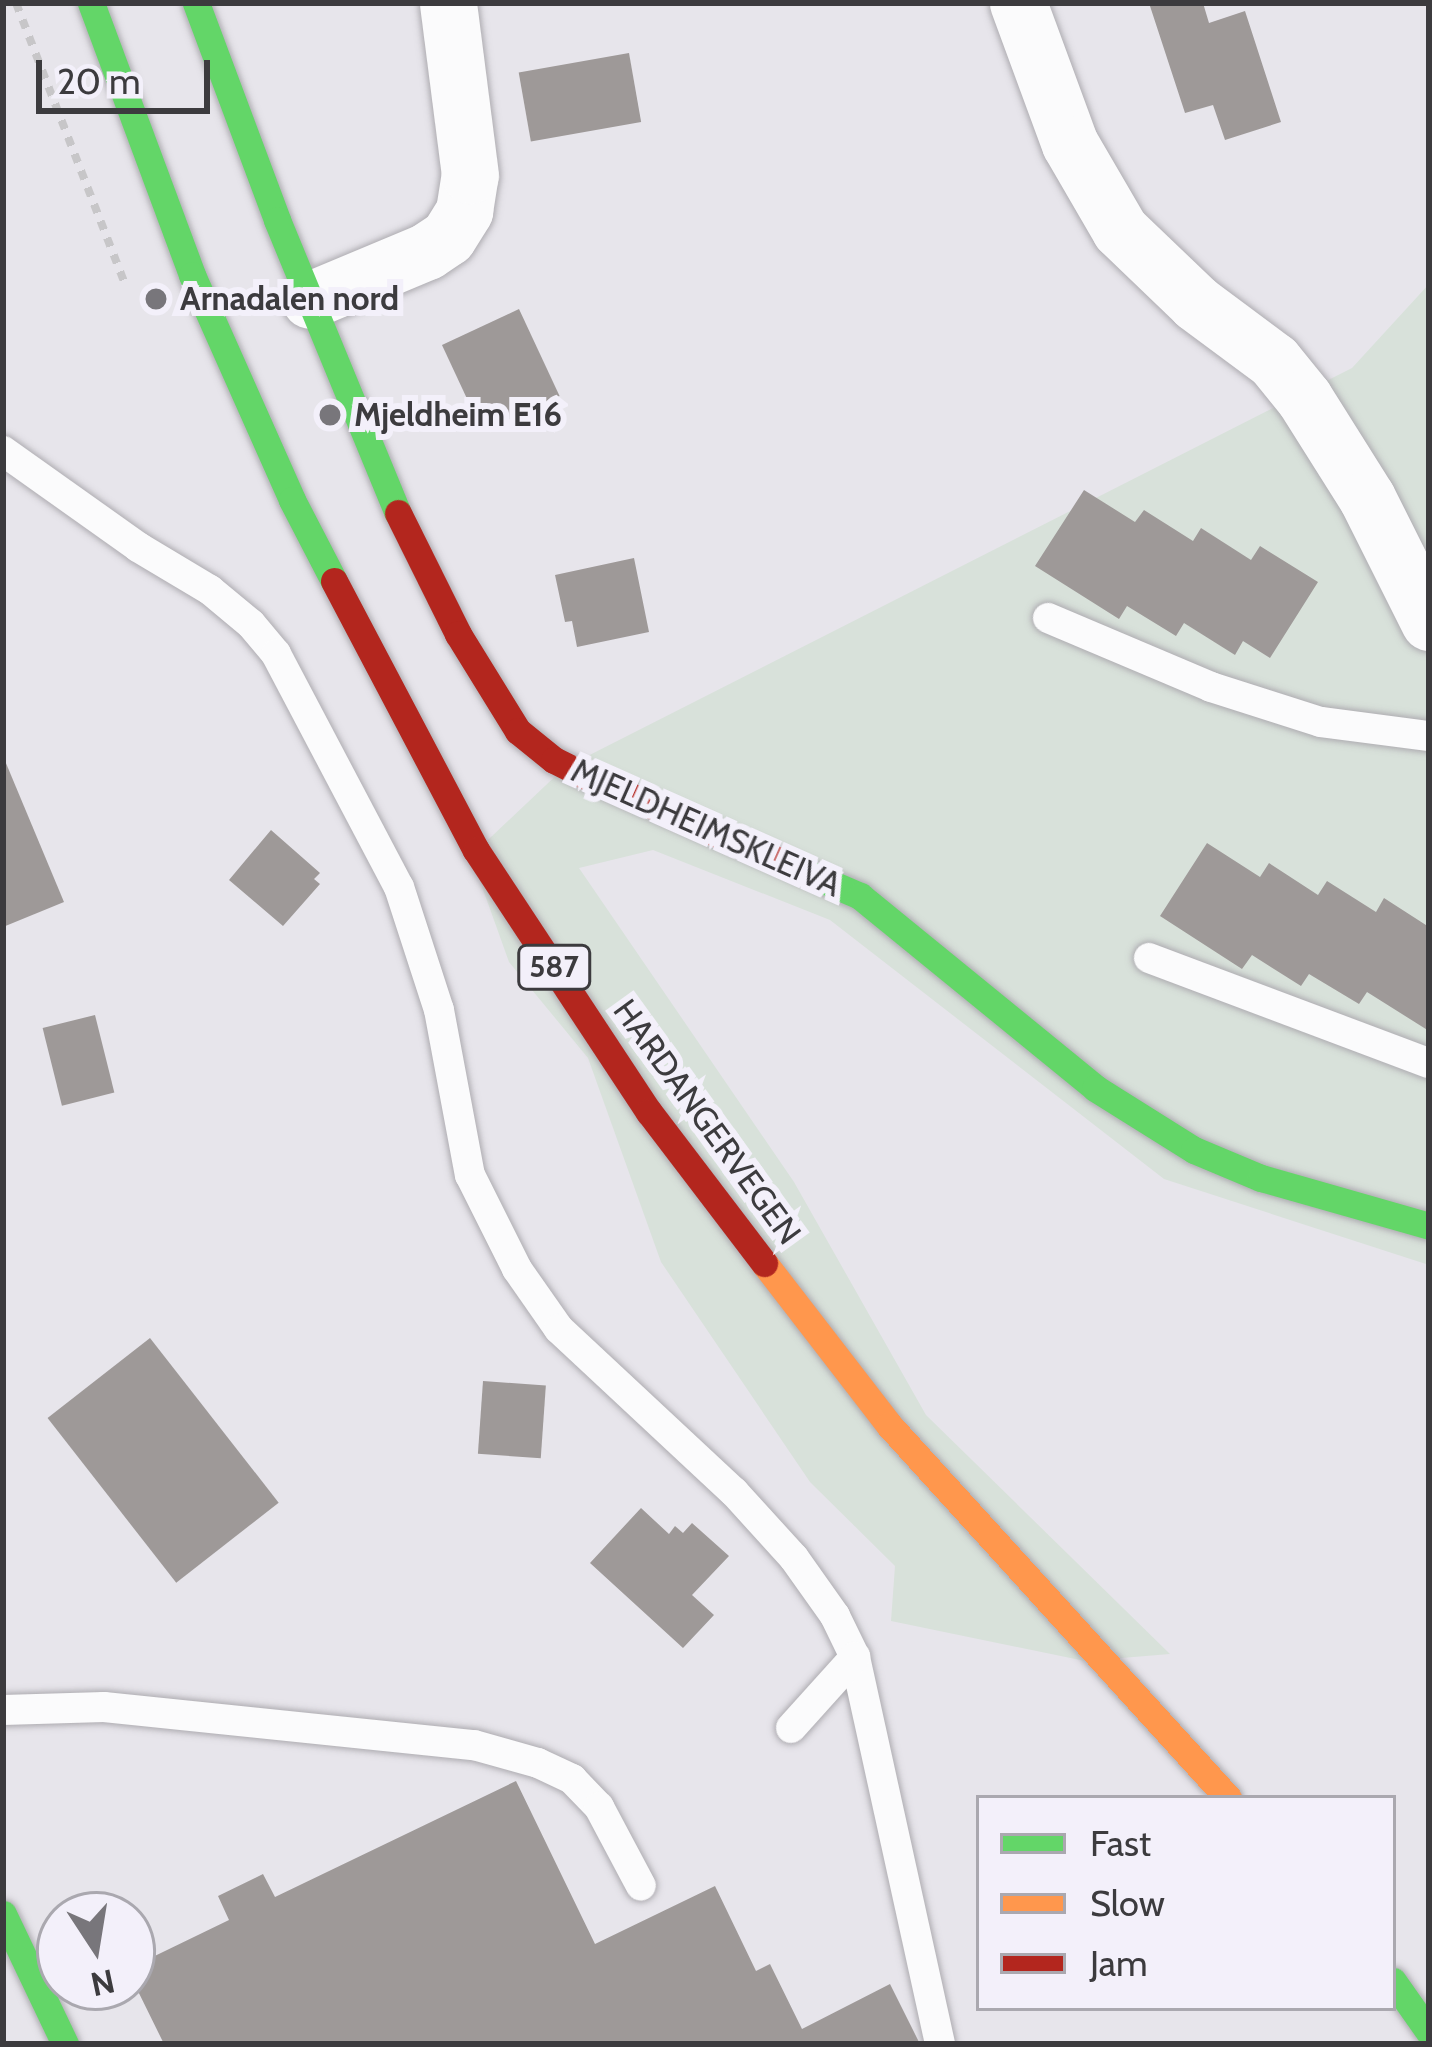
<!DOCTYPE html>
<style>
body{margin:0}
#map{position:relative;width:1432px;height:2047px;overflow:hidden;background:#e7e5eb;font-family:Cabin,sans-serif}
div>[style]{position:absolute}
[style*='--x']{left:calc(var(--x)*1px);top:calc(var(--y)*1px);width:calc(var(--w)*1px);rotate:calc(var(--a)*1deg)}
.green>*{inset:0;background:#d8e1da}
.building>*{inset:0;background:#9e9998;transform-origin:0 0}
.path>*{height:8px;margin-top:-4px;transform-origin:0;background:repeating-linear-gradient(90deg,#c7c6c8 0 9px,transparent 0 18px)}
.roads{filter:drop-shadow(0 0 3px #aeacb1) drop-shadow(0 0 3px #aeacb1)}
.lane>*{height:30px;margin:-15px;padding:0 15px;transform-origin:15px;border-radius:15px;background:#fbfbfc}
.street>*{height:57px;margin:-28.5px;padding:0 28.5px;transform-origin:28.5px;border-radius:28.5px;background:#fbfbfc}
.fast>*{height:27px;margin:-13.5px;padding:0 13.5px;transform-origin:13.5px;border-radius:13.5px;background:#63d668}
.slow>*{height:27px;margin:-13.5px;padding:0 13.5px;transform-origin:13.5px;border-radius:13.5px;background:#ff974d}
.jam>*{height:27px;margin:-13.5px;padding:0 13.5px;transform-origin:13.5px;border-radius:13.5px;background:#b3261e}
.dots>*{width:33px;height:33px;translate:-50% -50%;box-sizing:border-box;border:6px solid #f3f0fa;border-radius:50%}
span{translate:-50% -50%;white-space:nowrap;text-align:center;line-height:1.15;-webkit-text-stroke:12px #f3f0fa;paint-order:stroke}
.shield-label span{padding:3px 9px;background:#f3f0fa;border:3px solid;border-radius:9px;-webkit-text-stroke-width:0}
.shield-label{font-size:30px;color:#3c3b3e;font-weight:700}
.poi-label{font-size:33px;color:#3c3b3e;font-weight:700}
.left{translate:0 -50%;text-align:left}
.street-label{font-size:33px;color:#3c3b3e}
.frame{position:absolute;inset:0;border:6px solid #3c3b3e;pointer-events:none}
.legend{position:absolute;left:976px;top:1795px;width:420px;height:216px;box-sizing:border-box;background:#f3f0fa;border:3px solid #aaa8af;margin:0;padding:15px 21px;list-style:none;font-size:36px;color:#3c3b3e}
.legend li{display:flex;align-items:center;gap:24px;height:60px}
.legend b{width:60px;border:3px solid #aaa8af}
.north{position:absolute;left:36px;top:1891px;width:120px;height:120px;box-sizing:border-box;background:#f3f0fa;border:3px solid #aaa8af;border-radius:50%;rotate:168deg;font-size:33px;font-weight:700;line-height:48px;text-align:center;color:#3c3b3e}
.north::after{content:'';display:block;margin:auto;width:42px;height:54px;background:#78767b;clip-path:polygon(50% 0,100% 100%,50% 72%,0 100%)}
.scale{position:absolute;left:36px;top:60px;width:174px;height:54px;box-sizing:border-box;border:6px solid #3c3b3e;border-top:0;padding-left:15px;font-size:36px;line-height:42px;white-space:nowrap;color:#3c3b3e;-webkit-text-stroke:9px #f3f0fa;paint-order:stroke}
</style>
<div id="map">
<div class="green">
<i style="clip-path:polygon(1429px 284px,1429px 1265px,1164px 1179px,830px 920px,653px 850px,579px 868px,794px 1182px,926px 1415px,1170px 1654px,1085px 1661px,891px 1621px,895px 1566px,810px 1482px,661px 1262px,588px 1058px,509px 962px,471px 856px,564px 768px,1352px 368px)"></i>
</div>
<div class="building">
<i style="clip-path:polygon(1149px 3px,1203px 3px,1209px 23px,1245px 11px,1281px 122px,1225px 140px,1213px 105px,1185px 113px)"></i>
<i style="left:629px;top:53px;width:70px;height:112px;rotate:80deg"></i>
<i style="left:519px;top:309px;width:96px;height:85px;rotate:65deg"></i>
<i style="clip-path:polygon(1084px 490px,1135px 522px,1144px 510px,1193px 541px,1201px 528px,1251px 560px,1260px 546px,1318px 582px,1270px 658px,1243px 641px,1235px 655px,1184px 623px,1176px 636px,1127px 606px,1119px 619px,1035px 566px)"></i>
<i style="clip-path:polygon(634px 558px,649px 632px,577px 647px,572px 621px,565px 622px,555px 575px)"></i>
<i style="clip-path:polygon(3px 756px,64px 902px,3px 927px)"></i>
<i style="clip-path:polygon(271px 830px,320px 873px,314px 879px,320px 884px,283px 926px,229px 880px)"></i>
<i style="clip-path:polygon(1207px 843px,1260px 877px,1269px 863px,1318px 895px,1327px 881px,1376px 912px,1384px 898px,1429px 927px,1429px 1031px,1367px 992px,1359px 1004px,1309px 974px,1301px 986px,1252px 955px,1242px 969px,1160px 916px)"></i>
<i style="left:95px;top:1015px;width:80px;height:54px;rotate:76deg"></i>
<i style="left:150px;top:1338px;width:209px;height:130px;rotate:52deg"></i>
<i style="left:483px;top:1381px;width:63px;height:73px;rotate:4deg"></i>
<i style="clip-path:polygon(641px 1508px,669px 1534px,675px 1526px,683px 1533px,692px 1523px,729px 1556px,692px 1595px,714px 1615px,683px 1648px,590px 1563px)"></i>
<i style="clip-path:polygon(516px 1781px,595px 1944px,715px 1886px,756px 1971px,770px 1964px,802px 2029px,890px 1984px,920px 2044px,164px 2044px,132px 1979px,132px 1967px,229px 1920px,218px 1896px,263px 1874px,275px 1897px)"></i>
</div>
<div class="path">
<i style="--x:16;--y:3;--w:305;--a:68.8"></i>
</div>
<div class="roads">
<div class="lane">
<i style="--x:3;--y:451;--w:166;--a:35.4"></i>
<i style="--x:138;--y:547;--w:84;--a:30.8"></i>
<i style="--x:210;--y:590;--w:53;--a:39.7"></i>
<i style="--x:251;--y:624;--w:39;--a:50"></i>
<i style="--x:276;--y:654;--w:263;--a:62.2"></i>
<i style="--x:399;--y:887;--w:129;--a:72"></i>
<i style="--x:439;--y:1010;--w:168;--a:79.4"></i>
<i style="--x:470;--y:1175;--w:105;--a:63.4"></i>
<i style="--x:517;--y:1269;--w:73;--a:55"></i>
<i style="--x:559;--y:1329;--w:239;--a:43"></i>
<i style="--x:734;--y:1492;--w:89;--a:47.7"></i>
<i style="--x:794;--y:1558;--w:71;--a:54.7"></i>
<i style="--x:835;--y:1616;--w:46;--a:64"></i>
<i style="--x:855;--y:1657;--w:396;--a:77.6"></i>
<i style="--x:1048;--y:618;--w:177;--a:22.9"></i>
<i style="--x:1211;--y:687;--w:115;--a:17.7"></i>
<i style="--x:1321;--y:722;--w:109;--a:7.4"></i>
<i style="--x:1149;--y:958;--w:299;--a:20.6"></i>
<i style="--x:3;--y:1710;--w:101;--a:-1.7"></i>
<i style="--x:104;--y:1707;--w:372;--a:5.9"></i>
<i style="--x:474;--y:1745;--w:66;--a:15.7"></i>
<i style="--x:538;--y:1763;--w:38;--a:25"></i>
<i style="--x:572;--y:1779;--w:39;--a:46"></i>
<i style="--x:599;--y:1807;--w:89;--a:62"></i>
<i style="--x:791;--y:1728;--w:96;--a:-48"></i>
</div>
<div class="street">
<i style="--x:1018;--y:3;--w:150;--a:69.8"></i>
<i style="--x:1070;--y:144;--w:99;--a:59.8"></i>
<i style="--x:1120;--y:230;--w:105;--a:43.8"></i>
<i style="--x:1196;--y:303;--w:97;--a:36.6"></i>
<i style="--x:1274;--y:361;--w:48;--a:51"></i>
<i style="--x:1304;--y:398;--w:118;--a:57.8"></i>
<i style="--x:1367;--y:498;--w:139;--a:63.4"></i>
<i style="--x:310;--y:300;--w:127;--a:-22.7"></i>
<i style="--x:427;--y:251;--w:25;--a:-34"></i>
<i style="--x:448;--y:237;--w:31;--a:-58"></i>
<i style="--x:464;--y:211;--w:36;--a:-81"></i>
<i style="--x:470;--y:175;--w:173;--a:-97.3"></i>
</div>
<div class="fast">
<i style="--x:91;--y:3;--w:290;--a:69.6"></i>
<i style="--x:192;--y:275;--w:246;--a:66"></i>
<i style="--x:292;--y:500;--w:91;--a:62.6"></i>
<i style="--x:196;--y:3;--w:232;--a:69.5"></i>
<i style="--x:277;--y:220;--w:317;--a:67.6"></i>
<i style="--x:795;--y:868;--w:71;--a:23.3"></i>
<i style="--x:860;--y:896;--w:303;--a:39.2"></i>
<i style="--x:1095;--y:1088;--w:117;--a:32.1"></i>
<i style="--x:1194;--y:1150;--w:73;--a:22.7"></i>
<i style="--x:1261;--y:1178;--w:175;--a:15.9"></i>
<i style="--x:3;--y:1914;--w:144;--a:64.5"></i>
<i style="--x:1393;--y:1981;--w:62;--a:54.8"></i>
</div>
<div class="slow">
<i style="--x:764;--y:1263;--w:205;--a:52.3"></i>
<i style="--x:889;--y:1425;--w:504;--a:47.73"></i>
</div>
<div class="jam">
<i style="--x:398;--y:513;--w:135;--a:63.6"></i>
<i style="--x:458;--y:634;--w:114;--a:58.3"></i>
<i style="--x:518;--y:731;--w:46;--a:38.9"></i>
<i style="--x:554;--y:760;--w:45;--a:26.6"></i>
<i style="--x:594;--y:780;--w:219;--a:23.6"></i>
<i style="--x:334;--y:581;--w:304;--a:62.2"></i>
<i style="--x:476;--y:850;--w:314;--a:56.6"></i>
<i style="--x:649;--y:1112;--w:190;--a:52.7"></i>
</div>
</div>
<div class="dots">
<i style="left:156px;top:299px;background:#78767b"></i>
<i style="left:330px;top:415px;background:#78767b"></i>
</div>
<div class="shield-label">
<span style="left:554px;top:967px">587</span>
</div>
<div class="poi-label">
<span class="left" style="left:180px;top:299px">Arnadalen nord</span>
<span class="left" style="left:354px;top:415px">Mjeldheim E16</span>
</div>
<div class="street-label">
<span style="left:706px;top:828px;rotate:24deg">MJELDHEIMSKLEIVA</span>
<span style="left:707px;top:1122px;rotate:54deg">HARDANGERVEGEN</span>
</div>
<div class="frame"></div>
<ul class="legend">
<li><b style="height:15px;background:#63d668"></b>Fast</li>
<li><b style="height:15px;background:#ff974d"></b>Slow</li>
<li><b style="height:15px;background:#b3261e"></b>Jam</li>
</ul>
<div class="north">N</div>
<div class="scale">20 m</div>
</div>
